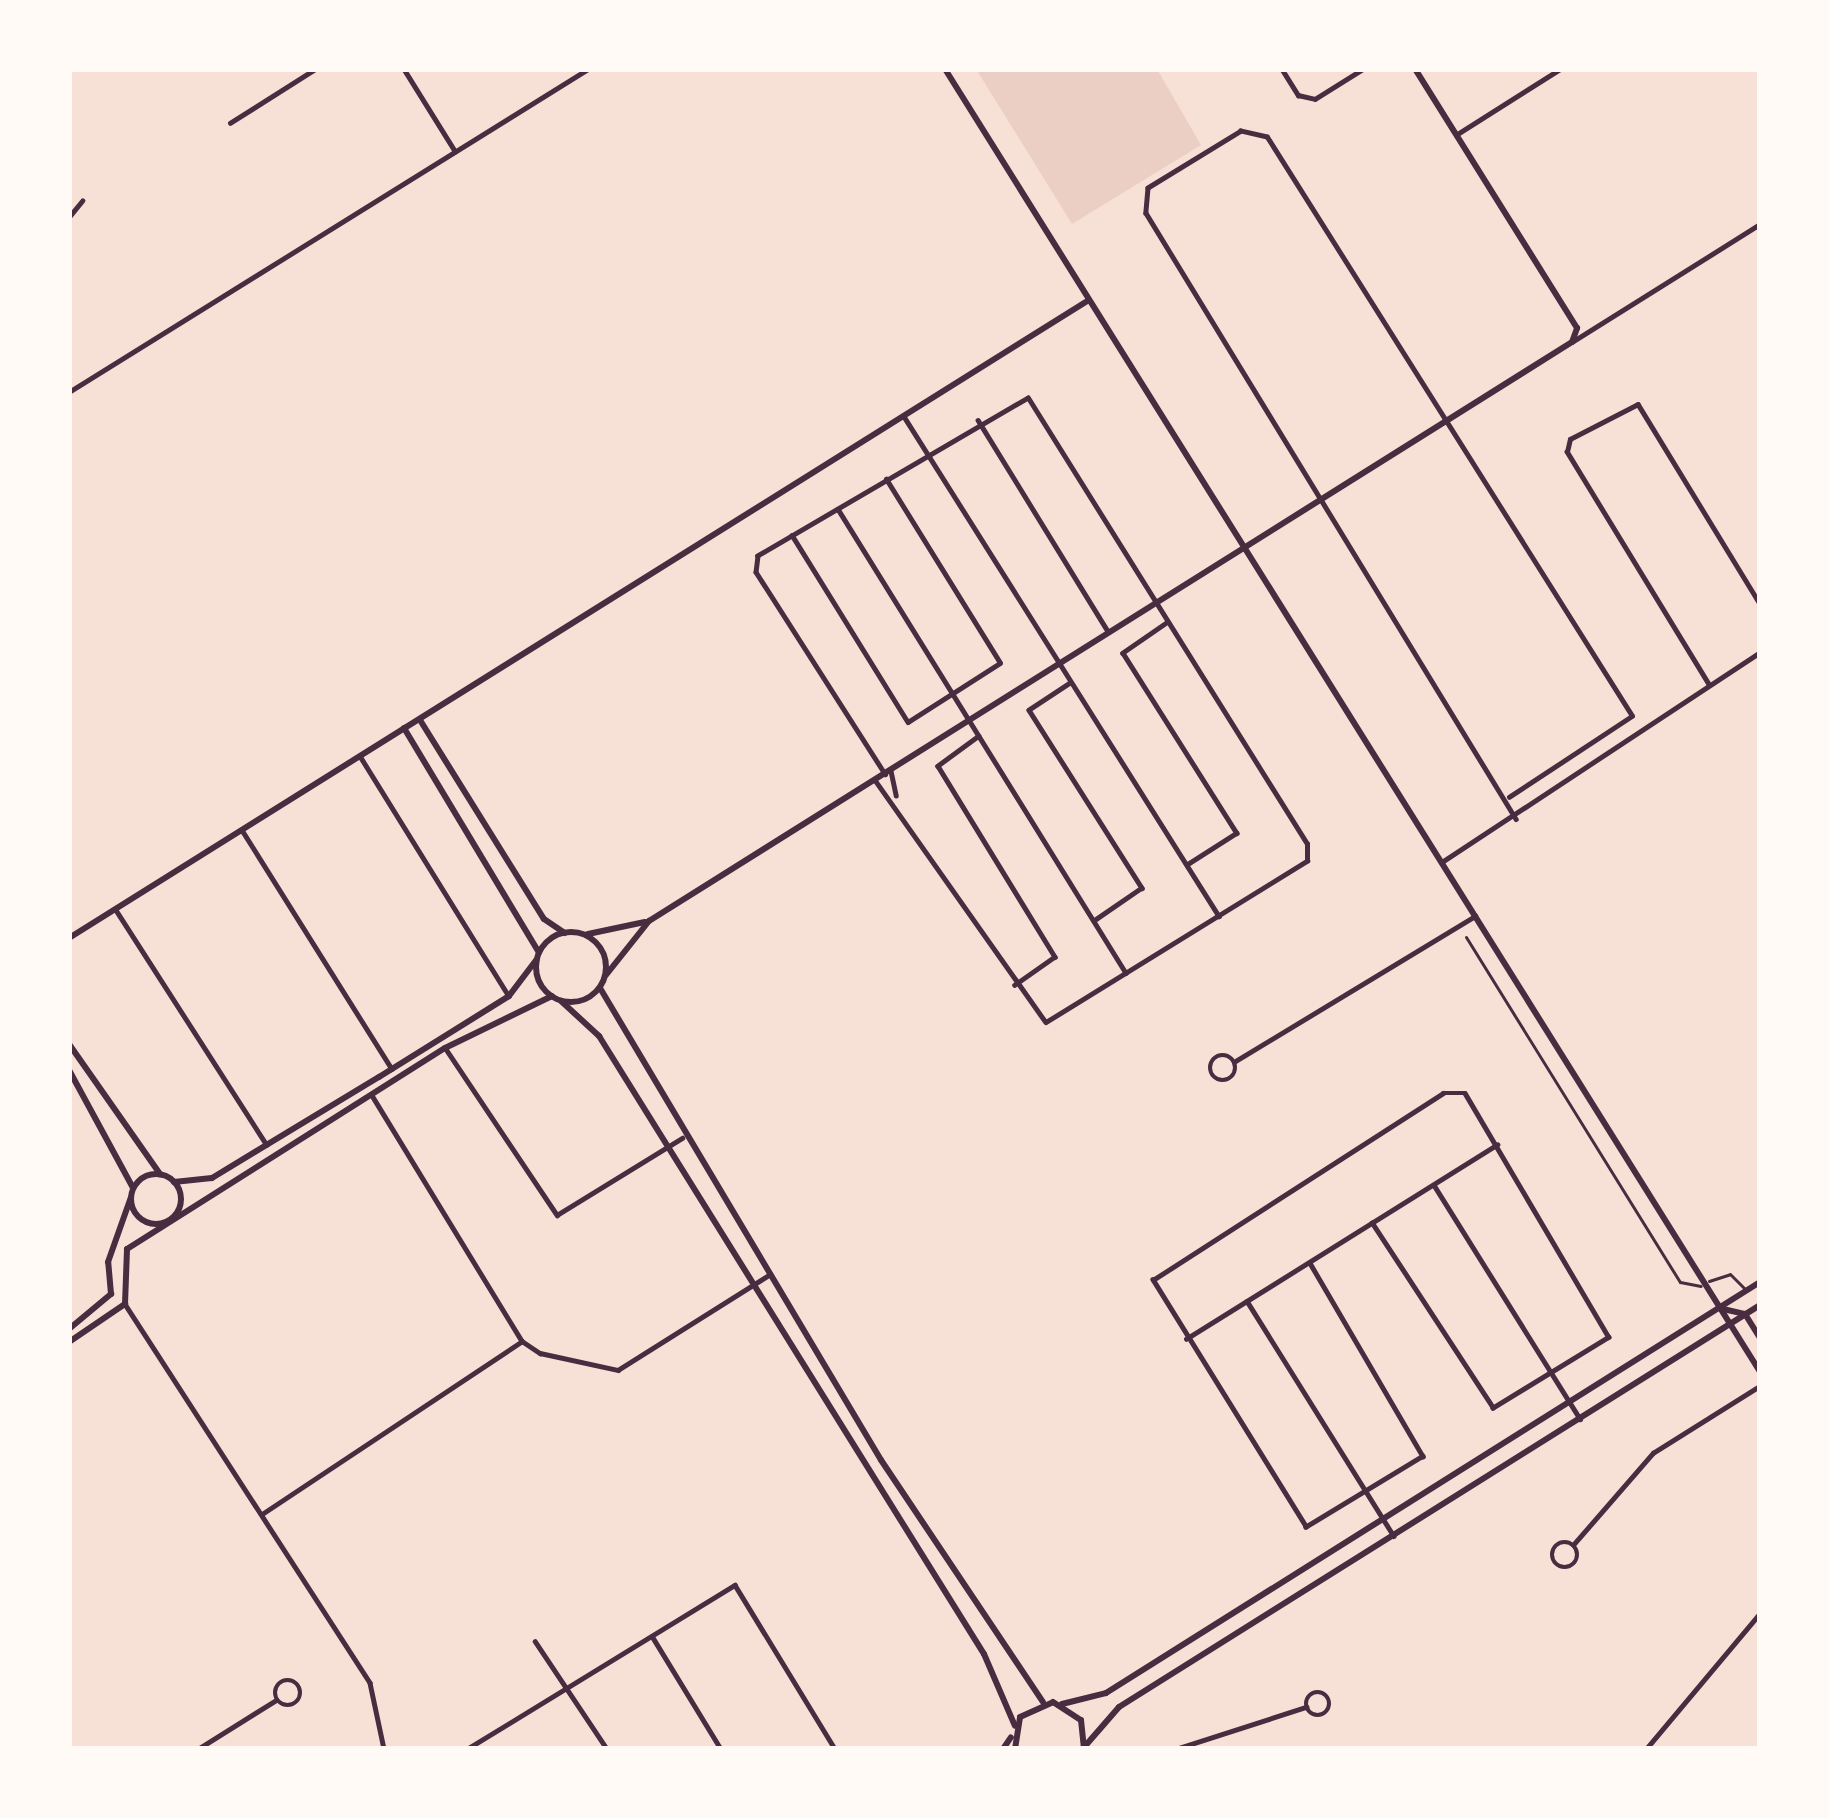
<!DOCTYPE html>
<style>
body{margin:0}
#map{position:relative;width:1829px;height:1818px;overflow:hidden;background:#f7e1d7;font-family:"Times New Roman",serif}
div>[style]{position:absolute}
[style*='--x']{left:calc(var(--x)*1px);top:calc(var(--y)*1px);width:calc(var(--w)*1px);rotate:calc(var(--a)*1deg)}
.green>*{inset:0;background:#ebcfc5}
.pedestrian>*{height:3px;margin:-1.5px;padding:0 1.5px;transform-origin:1.5px;border-radius:1.5px;background:#4a2c40}
.minor>*{height:4.5px;margin:-2.25px;padding:0 2.25px;transform-origin:2.25px;border-radius:2.25px;background:#4a2c40}
.minor>.ring{margin:-2.25px;padding:0;box-sizing:content-box;background:none;border:4.5px solid #4a2c40;border-radius:50%}
.tertiary>*{height:6px;margin:-3px;padding:0 3px;transform-origin:3px;border-radius:3px;background:#4a2c40}
.tertiary>.ring{margin:-3px;padding:0;box-sizing:content-box;background:none;border:6px solid #4a2c40;border-radius:50%}
span{translate:-50% -50%;white-space:nowrap;text-align:center;line-height:1.15;-webkit-text-stroke:12px #fffaf5;paint-order:stroke}
.frame{position:absolute;inset:0;border:72px solid #fffaf5;pointer-events:none}
</style>
<div id="map">
<div class="green">
<i style="clip-path:polygon(976px 69px,1157px 69px,1201px 145px,1072px 224px)"></i>
</div>
<div class="pedestrian">
<i style="--x:1466;--y:937;--w:406;--a:58.2"></i>
<i style="--x:1680;--y:1282;--w:21;--a:11"></i>
<i style="--x:1709;--y:1281;--w:22;--a:-18"></i>
<i style="--x:1730;--y:1274;--w:23;--a:45"></i>
</div>
<div class="minor">
<i style="--x:404;--y:69;--w:97;--a:58.1"></i>
<i style="--x:1282;--y:69;--w:31;--a:58"></i>
<i style="--x:1298;--y:95;--w:17;--a:13"></i>
<i style="--x:1315;--y:99;--w:57;--a:-32"></i>
<i style="--x:230;--y:123;--w:101;--a:-32.4"></i>
<i style="--x:1456;--y:135;--w:123;--a:-32.4"></i>
<i style="--x:69;--y:217;--w:21;--a:-51"></i>
<i style="--x:1572;--y:342;--w:222;--a:-32.1"></i>
<i style="--x:69;--y:392;--w:611;--a:-31.9"></i>
<i style="--x:905;--y:418;--w:589;--a:57.77"></i>
<i style="--x:978;--y:420;--w:246;--a:58.4"></i>
<i style="--x:838;--y:509;--w:546;--a:58.17"></i>
<i style="--x:792;--y:535;--w:220;--a:58.2"></i>
<i style="--x:908;--y:722;--w:109;--a:-32.7"></i>
<i style="--x:1000;--y:663;--w:216;--a:-121.8"></i>
<i style="--x:1168;--y:622;--w:55;--a:145.4"></i>
<i style="--x:1123;--y:653;--w:213;--a:57.7"></i>
<i style="--x:1237;--y:833;--w:59;--a:147.4"></i>
<i style="--x:1070;--y:683;--w:49;--a:146.6"></i>
<i style="--x:1029;--y:710;--w:211;--a:57.6"></i>
<i style="--x:1142;--y:888;--w:58;--a:145.5"></i>
<i style="--x:1709;--y:685;--w:273;--a:-121.4"></i>
<i style="--x:1567;--y:452;--w:13;--a:-77"></i>
<i style="--x:1570;--y:439;--w:76;--a:-27.2"></i>
<i style="--x:1638;--y:404;--w:234;--a:58.6"></i>
<i style="--x:979;--y:736;--w:51;--a:143.8"></i>
<i style="--x:938;--y:766;--w:224;--a:58.5"></i>
<i style="--x:1055;--y:957;--w:49;--a:145"></i>
<i style="--x:360;--y:756;--w:282;--a:58.2"></i>
<i style="--x:891;--y:771;--w:25;--a:78"></i>
<i style="--x:875;--y:780;--w:296;--a:54.8"></i>
<i style="--x:1046;--y:1022;--w:307;--a:-31.7"></i>
<i style="--x:1307;--y:861;--w:17;--a:-90"></i>
<i style="--x:1307;--y:844;--w:526;--a:-122.03"></i>
<i style="--x:1028;--y:398;--w:313;--a:149.7"></i>
<i style="--x:758;--y:556;--w:16;--a:97"></i>
<i style="--x:756;--y:572;--w:240;--a:57.4"></i>
<i style="--x:1509;--y:797;--w:147;--a:-33.4"></i>
<i style="--x:1632;--y:716;--w:684;--a:-122.23"></i>
<i style="--x:1267;--y:137;--w:27;--a:-167"></i>
<i style="--x:1241;--y:131;--w:109;--a:148.5"></i>
<i style="--x:1148;--y:188;--w:25;--a:95"></i>
<i style="--x:1146;--y:213;--w:710;--a:58.59"></i>
<i style="--x:242;--y:830;--w:282;--a:57.9"></i>
<i style="--x:1442;--y:862;--w:381;--a:-33.4"></i>
<i style="--x:116;--y:910;--w:279;--a:57.3"></i>
<i style="--x:446;--y:1049;--w:200;--a:56.2"></i>
<i style="--x:557;--y:1215;--w:147;--a:-31.6"></i>
<i class="ring" style="left:1210px;top:1055px;width:21.5px;height:21.5px"></i>
<i style="--x:1234;--y:1062;--w:282;--a:-31.2"></i>
<i style="--x:373;--y:1097;--w:286;--a:58.6"></i>
<i style="--x:522;--y:1341;--w:22;--a:34"></i>
<i style="--x:540;--y:1353;--w:80;--a:12.3"></i>
<i style="--x:618;--y:1370;--w:176;--a:-32.2"></i>
<i style="--x:1434;--y:1185;--w:276;--a:58"></i>
<i style="--x:1310;--y:1263;--w:224;--a:59.7"></i>
<i style="--x:1423;--y:1456;--w:137;--a:148.7"></i>
<i style="--x:1306;--y:1527;--w:291;--a:-121.8"></i>
<i style="--x:1153;--y:1280;--w:345;--a:-32.8"></i>
<i style="--x:1443;--y:1093;--w:22;--a:0"></i>
<i style="--x:1465;--y:1093;--w:283;--a:59.5"></i>
<i style="--x:1609;--y:1337;--w:136;--a:148.5"></i>
<i style="--x:1493;--y:1408;--w:221;--a:-123.2"></i>
<i style="--x:1247;--y:1301;--w:277;--a:58"></i>
<i style="--x:125;--y:1304;--w:451;--a:57.1"></i>
<i style="--x:370;--y:1683;--w:67;--a:78"></i>
<i style="--x:1186;--y:1339;--w:367;--a:-32"></i>
<i style="--x:262;--y:1514;--w:312;--a:-33.6"></i>
<i class="ring" style="left:1552px;top:1542px;width:21.5px;height:21.5px"></i>
<i style="--x:1573;--y:1545;--w:122;--a:-49"></i>
<i style="--x:1653;--y:1453;--w:126;--a:-32.1"></i>
<i style="--x:652;--y:1636;--w:132;--a:58.6"></i>
<i style="--x:535;--y:1641;--w:130;--a:56.3"></i>
<i class="ring" style="left:275px;top:1680px;width:21.5px;height:21.5px"></i>
<i class="ring" style="left:1306px;top:1692px;width:19.5px;height:19.5px"></i>
<i style="--x:198;--y:1749;--w:92;--a:-32.1"></i>
<i style="--x:467;--y:1749;--w:314;--a:-31.5"></i>
<i style="--x:735;--y:1585;--w:192;--a:58.6"></i>
<i style="--x:1176;--y:1749;--w:137;--a:-17.9"></i>
<i style="--x:1646;--y:1749;--w:177;--a:-50"></i>
</div>
<div class="tertiary">
<i style="--x:945;--y:69;--w:1537;--a:57.97"></i>
<i style="--x:420;--y:720;--w:234;--a:58.1"></i>
<i style="--x:544;--y:919;--w:25;--a:34"></i>
<i style="--x:404;--y:728;--w:262;--a:59"></i>
<i class="ring" style="left:536px;top:932px;width:64px;height:64px"></i>
<i style="--x:588;--y:934;--w:58;--a:-11.9"></i>
<i style="--x:69;--y:938;--w:1203;--a:-32.03"></i>
<i style="--x:606;--y:975;--w:69;--a:-51.5"></i>
<i style="--x:649;--y:921;--w:1090;--a:-32.1"></i>
<i style="--x:1572;--y:342;--w:15;--a:-70"></i>
<i style="--x:1577;--y:328;--w:305;--a:-122"></i>
<i style="--x:600;--y:988;--w:549;--a:59.23"></i>
<i style="--x:881;--y:1460;--w:291;--a:56.2"></i>
<i style="--x:561;--y:1001;--w:52;--a:42.6"></i>
<i style="--x:599;--y:1036;--w:728;--a:58.08"></i>
<i style="--x:984;--y:1654;--w:78;--a:66.7"></i>
<i style="--x:69;--y:1044;--w:159;--a:55"></i>
<i style="--x:69;--y:1070;--w:134;--a:61.5"></i>
<i class="ring" style="left:131px;top:1174px;width:44px;height:44px"></i>
<i style="--x:174;--y:1182;--w:38;--a:-6"></i>
<i style="--x:212;--y:1178;--w:195;--a:-31.2"></i>
<i style="--x:379;--y:1077;--w:153;--a:-31.9"></i>
<i style="--x:509;--y:996;--w:46;--a:-52.9"></i>
<i style="--x:1723;--y:1309;--w:23;--a:13"></i>
<i style="--x:1745;--y:1314;--w:28;--a:58"></i>
<i style="--x:69;--y:1329;--w:55;--a:-39.8"></i>
<i style="--x:111;--y:1294;--w:32;--a:-95"></i>
<i style="--x:108;--y:1262;--w:69;--a:-70.5"></i>
<i style="--x:69;--y:1342;--w:68;--a:-34.2"></i>
<i style="--x:125;--y:1304;--w:55;--a:-87.9"></i>
<i style="--x:127;--y:1249;--w:376;--a:-32.3"></i>
<i style="--x:445;--y:1048;--w:119;--a:-25.9"></i>
<i style="--x:1062;--y:1704;--w:45;--a:-14"></i>
<i style="--x:1106;--y:1693;--w:772;--a:-32.15"></i>
<i style="--x:1086;--y:1745;--w:50;--a:-49"></i>
<i style="--x:1119;--y:1707;--w:757;--a:-32.09"></i>
<i style="--x:1003;--y:1749;--w:14;--a:-56"></i>
<i style="--x:1015;--y:1749;--w:32;--a:-81"></i>
<i style="--x:1020;--y:1717;--w:36;--a:-24"></i>
<i style="--x:1053;--y:1702;--w:33;--a:33"></i>
<i style="--x:1081;--y:1720;--w:29;--a:84"></i>
</div>
<div class="frame"></div>
</div>
